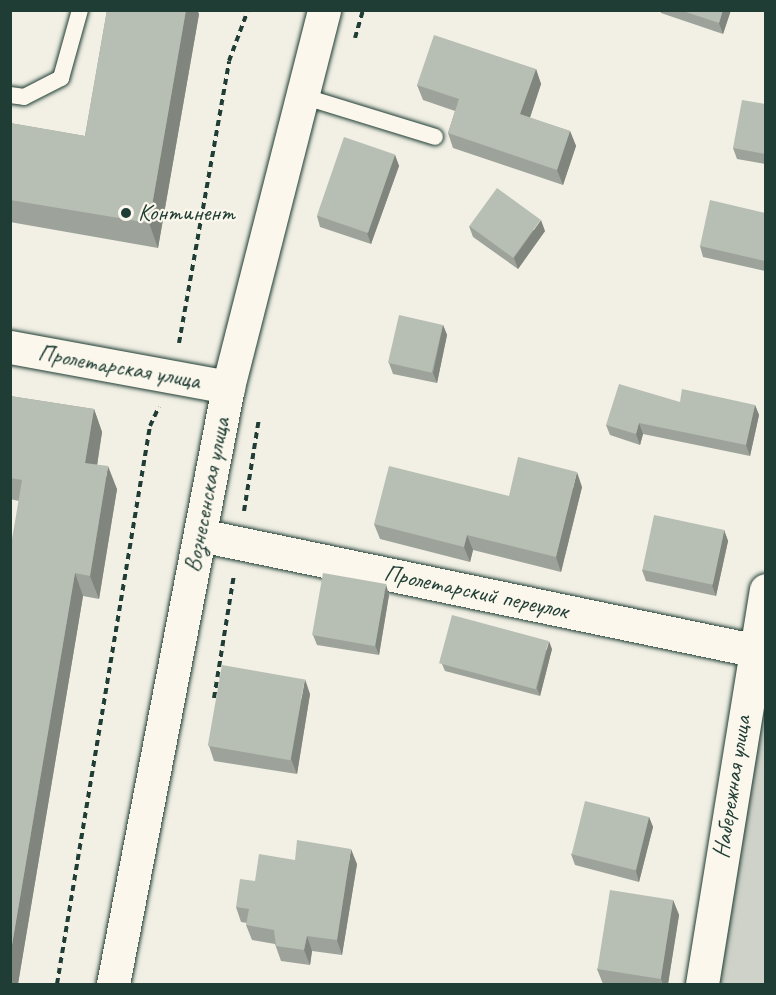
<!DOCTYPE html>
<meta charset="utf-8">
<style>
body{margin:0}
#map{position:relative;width:776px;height:995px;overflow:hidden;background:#f2f0e5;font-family:Caveat,sans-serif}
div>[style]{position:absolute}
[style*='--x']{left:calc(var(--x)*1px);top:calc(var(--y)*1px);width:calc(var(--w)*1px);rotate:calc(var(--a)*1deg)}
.green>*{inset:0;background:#cfd2c8}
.path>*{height:4px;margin-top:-2px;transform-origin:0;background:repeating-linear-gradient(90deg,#1f3d34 0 6px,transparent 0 10.5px)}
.roads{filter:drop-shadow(0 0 2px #1f3d34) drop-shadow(0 0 2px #1f3d34)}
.lane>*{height:16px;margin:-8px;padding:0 8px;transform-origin:8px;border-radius:8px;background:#fbf7ec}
.street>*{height:33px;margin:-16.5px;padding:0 16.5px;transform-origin:16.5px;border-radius:16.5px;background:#fbf7ec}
.secondary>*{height:33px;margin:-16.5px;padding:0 16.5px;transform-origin:16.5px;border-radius:16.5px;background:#fbf7ec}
.wall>*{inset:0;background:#9da39a}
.shaded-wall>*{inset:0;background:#80857d}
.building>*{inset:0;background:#b7beb3;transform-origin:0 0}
.dots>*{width:16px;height:16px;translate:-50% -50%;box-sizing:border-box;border:3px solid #fbf7ec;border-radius:50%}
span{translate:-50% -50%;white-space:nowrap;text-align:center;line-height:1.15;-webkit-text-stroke:4.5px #fbf7ec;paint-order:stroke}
.poi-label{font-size:24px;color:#1f3d34}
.left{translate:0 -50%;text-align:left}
.street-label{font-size:24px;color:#1f3d34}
.frame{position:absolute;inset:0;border:12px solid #1f3d34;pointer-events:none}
</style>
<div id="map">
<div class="green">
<i style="clip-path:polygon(765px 666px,765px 984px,711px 984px)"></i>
</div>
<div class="path">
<i style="--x:355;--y:38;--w:29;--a:-74"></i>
<i style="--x:179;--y:343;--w:286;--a:-79.9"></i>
<i style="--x:229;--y:61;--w:54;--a:-69.6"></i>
<i style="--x:244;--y:511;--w:94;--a:-80.8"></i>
<i style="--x:214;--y:698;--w:125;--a:-80.8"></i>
<i style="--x:57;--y:984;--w:566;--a:-80.54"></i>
<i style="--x:150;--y:426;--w:21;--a:-65"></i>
</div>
<div class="roads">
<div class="lane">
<i style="--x:10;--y:95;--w:14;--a:8"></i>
<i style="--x:24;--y:97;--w:42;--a:-27.2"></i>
<i style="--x:61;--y:78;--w:71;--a:-74.4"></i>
<i style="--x:302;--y:96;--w:139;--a:17.1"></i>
</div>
<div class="street">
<i style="--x:200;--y:535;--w:565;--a:11.75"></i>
<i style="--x:702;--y:984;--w:399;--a:-80.8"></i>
</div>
<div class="secondary">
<i style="--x:10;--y:347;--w:222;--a:10.4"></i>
<i style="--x:113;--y:984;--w:608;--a:-79.1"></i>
<i style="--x:228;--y:387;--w:389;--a:-75.7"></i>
</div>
</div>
<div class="wall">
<i style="clip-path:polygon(107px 10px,197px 10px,199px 14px,158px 248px,10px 222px,10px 123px,85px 136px)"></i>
<i style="clip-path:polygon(660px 10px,731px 10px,723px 34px,661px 13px)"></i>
<i style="clip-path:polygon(536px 69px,541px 84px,530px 118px,570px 131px,576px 146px,563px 185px,453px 148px,448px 133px,455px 111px,423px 100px,417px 85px)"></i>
<i style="clip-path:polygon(765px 104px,765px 164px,737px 159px,733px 148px)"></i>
<i style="clip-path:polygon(395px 155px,399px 166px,371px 244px,320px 227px,317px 216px)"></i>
<i style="clip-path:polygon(765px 213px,765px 271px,703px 257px,700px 246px)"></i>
<i style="clip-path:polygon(469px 226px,545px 231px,518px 269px,473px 237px)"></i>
<i style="clip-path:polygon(443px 325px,447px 335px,437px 383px,393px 374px,389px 363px)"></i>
<i style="clip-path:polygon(10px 396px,94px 409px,102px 432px,97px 465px,117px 489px,99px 599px,83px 596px,18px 984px,10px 984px,19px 501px,10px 499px)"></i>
<i style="clip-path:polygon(755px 405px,759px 415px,750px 456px,643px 434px,640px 445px,610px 435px,606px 425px)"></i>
<i style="clip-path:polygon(582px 487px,561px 572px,473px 550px,470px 562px,380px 539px,374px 524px,509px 496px)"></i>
<i style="clip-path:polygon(724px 530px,728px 541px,716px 596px,646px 581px,642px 570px)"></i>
<i style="clip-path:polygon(389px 595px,379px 655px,317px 645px,313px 635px)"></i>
<i style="clip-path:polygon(552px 649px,540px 696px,445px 671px,442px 664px)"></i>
<i style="clip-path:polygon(310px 694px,297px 774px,214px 761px,209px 746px)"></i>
<i style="clip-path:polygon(649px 817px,653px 827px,639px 882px,575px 865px,571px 854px)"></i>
<i style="clip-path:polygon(295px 860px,357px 864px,342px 955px,312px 951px,310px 965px,281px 961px,275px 944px,252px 940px,246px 925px,247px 923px,241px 922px,236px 907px,255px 881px)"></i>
<i style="clip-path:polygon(673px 900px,679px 915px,668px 984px,603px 984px,597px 969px)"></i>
</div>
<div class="shaded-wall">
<i style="clip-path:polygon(186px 10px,197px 10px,199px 14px,158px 248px,149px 223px)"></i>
<i style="clip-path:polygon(723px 10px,731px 10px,723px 34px,719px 23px)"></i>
<i style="clip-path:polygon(536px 69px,541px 84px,526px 129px,520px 114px)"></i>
<i style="clip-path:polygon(570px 131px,576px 146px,563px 185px,557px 170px)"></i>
<i style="clip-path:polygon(395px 155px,399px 166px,371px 244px,367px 233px)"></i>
<i style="clip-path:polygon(541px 220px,545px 231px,518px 269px,514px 258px)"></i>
<i style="clip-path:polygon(443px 325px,447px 335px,437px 383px,433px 373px)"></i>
<i style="clip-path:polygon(755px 405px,759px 415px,750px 456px,746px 445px)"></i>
<i style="clip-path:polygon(94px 409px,102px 432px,94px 486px,85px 463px)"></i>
<i style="clip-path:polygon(639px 423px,643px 434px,640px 445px,636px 434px)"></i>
<i style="clip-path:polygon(108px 466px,117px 489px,99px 599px,90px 576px)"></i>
<i style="clip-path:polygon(577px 472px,582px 487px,561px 572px,556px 557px)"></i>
<i style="clip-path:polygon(724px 530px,728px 541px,716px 596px,712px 585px)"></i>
<i style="clip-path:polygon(467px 535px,473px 550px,470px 562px,464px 547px)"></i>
<i style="clip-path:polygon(75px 573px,83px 596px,18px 984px,10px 984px,10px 957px)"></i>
<i style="clip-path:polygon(386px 584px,389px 595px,379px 655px,375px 645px)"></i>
<i style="clip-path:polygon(549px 641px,552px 649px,540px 696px,537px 688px)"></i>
<i style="clip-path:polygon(305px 679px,310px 694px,297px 774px,291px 759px)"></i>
<i style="clip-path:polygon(649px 817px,653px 827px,639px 882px,636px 871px)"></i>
<i style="clip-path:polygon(351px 849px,357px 864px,342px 955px,337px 940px)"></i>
<i style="clip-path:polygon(673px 900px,679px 915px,668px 984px,663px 984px,661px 979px)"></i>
<i style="clip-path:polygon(307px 936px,312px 951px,310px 965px,304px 950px)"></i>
</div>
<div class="building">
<i style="clip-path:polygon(107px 10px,186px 10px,149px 223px,10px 200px,10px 123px,85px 136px)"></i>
<i style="clip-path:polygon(680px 10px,723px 10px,719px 23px)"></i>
<i style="clip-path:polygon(434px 35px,536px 69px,520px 114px,570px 131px,557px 170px,448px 133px,459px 99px,417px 85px)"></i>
<i style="clip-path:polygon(742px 100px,765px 104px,765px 154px,733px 148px)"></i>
<i style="left:344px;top:137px;width:54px;height:83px;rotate:19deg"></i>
<i style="left:497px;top:188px;width:54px;height:47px;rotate:36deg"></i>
<i style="clip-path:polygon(710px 200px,765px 213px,765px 261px,700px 246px)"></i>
<i style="left:399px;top:315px;width:45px;height:49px;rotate:13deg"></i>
<i style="clip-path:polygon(619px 384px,680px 402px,682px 389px,755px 405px,746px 445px,639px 423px,636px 434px,606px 425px)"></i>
<i style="clip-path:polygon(10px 396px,94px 409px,85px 463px,108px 466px,90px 576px,75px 573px,10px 957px,10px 551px,22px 480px,10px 478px)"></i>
<i style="clip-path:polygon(518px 457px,577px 472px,556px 557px,467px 535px,464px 547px,374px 524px,389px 466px,509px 496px)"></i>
<i style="left:654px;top:515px;width:72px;height:56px;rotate:12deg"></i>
<i style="left:323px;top:573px;width:64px;height:63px;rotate:10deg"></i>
<i style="left:452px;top:615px;width:100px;height:50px;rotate:15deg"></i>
<i style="left:222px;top:665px;width:84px;height:82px;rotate:10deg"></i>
<i style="left:585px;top:801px;width:66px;height:55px;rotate:14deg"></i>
<i style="clip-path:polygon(297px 840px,351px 849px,337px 940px,307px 936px,304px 950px,276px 946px,274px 930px,246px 925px,249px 909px,236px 907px,240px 879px,255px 881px,259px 854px,295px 860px)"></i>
<i style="left:610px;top:890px;width:64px;height:80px;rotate:9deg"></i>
</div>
<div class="dots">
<i style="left:126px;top:213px;background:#1f3d34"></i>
</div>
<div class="poi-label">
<span class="left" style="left:138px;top:213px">Континент</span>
</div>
<div class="street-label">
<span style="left:119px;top:367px;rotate:10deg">Пролетарская улица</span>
<span style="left:207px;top:495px;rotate:-79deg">Вознесенская улица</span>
<span style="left:476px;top:592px;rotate:12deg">Пролетарский переулок</span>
<span style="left:732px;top:787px;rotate:-81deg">Набережная улица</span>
</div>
<div class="frame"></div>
</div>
